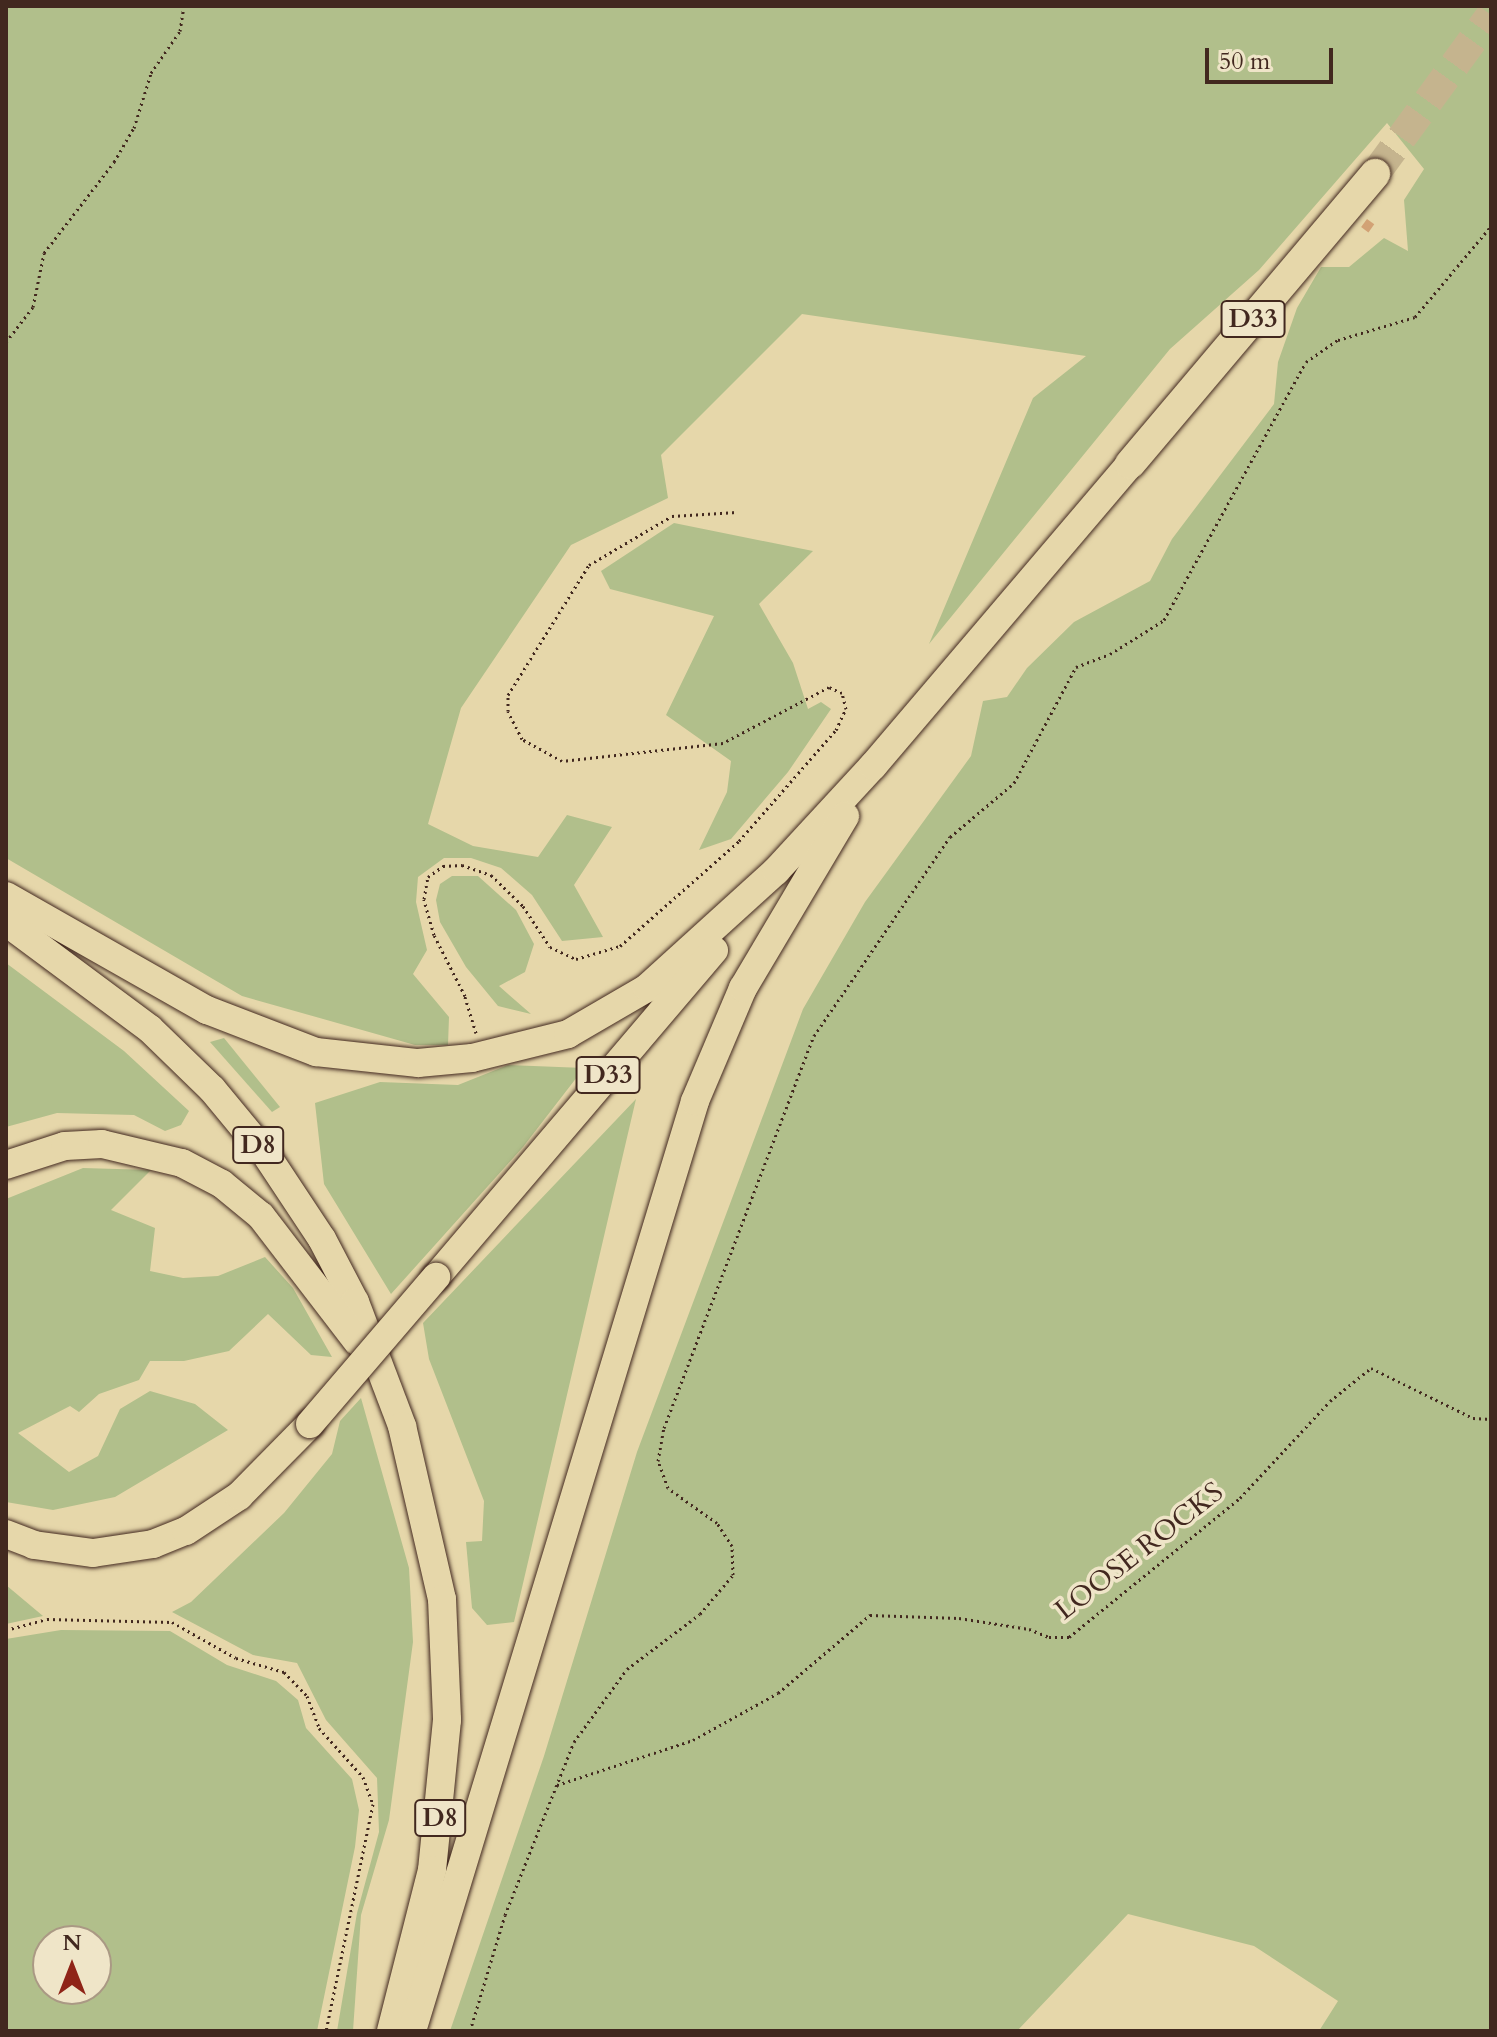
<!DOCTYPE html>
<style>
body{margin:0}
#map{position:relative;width:1497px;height:2037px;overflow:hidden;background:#e6d7aa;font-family:Cardo,serif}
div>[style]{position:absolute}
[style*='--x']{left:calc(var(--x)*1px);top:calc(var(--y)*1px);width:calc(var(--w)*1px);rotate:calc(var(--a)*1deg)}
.green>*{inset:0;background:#b1bf8b}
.building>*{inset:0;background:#d2a275;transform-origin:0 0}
.trunk-tunnel>*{height:30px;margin-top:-15px;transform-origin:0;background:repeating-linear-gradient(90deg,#c5b48e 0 30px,transparent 0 45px)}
.path>*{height:3px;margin-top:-1.5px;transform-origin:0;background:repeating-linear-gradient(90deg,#42281f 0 2px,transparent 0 6px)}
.roads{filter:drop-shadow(0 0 2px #42281f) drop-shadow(0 0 2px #42281f)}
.primary>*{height:28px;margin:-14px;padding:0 14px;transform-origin:14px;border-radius:14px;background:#e6d7aa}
.trunk>*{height:30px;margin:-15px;padding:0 15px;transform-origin:15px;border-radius:15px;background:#e6d7aa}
.bridges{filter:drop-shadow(0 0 2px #42281f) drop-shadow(0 0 2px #42281f)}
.primary-bridge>*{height:28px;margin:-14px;padding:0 14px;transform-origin:14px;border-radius:14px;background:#e6d7aa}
span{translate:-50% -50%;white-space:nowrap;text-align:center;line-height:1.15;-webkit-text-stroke:7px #efe5c8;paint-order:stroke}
.shield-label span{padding:2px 6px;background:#efe5c8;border:2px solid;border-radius:6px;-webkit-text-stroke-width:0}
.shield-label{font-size:26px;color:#42281f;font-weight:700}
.street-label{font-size:28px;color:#42281f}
.frame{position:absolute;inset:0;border:8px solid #42281f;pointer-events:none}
.north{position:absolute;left:32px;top:1925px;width:80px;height:80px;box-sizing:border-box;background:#efe5c8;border:2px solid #aa9984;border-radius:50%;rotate:0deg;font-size:22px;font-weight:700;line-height:32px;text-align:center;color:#42281f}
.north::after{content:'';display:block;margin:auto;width:28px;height:36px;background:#8f2418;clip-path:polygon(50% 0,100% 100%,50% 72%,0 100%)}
.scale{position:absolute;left:1205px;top:48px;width:128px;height:36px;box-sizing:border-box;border:4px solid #42281f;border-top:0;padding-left:10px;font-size:24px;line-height:28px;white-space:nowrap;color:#42281f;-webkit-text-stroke:6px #efe5c8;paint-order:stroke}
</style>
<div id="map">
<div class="green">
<i style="clip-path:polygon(6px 6px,1491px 6px,1491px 2031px,1319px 2031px,1338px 2001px,1254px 1946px,1128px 1914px,1017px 2031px,450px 2031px,544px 1756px,637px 1452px,803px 1009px,865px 902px,971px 756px,983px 701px,1007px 697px,1027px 668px,1074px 622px,1150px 581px,1172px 539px,1274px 404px,1278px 362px,1297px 308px,1321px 267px,1349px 267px,1384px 238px,1408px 251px,1404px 200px,1424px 169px,1387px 123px,1259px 270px,1170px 349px,929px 644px,1033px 398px,1086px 356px,802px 314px,661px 455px,668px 498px,571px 545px,461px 708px,428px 824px,473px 846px,538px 857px,567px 815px,612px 827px,574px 885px,603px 937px,562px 941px,532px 895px,501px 868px,471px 858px,444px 858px,418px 877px,416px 902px,427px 950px,413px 974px,449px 1017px,448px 1045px,415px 1045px,242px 996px,6px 858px)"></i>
<i style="clip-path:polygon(674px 523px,813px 551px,759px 604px,793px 663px,808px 709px,821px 702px,831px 709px,788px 772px,731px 839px,699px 850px,727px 792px,731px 761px,666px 715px,714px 616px,610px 589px,601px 571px)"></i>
<i style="clip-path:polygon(452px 876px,478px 876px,516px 910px,534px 944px,525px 972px,499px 986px,531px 1014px,498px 1006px,466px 967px,440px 922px,436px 900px,440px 884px)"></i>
<i style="clip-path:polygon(6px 963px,124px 1051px,189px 1111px,181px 1125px,165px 1131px,134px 1115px,57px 1113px,6px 1127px)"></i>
<i style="clip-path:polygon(224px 1038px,280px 1107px,272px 1112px,210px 1042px)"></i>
<i style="clip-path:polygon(508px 1065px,584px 1068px,523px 1147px,391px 1294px,324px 1184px,315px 1103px,380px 1082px,458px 1085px)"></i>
<i style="clip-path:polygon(636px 1099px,514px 1622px,487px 1625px,472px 1608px,466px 1542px,482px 1541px,484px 1501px,429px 1359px,423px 1323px)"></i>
<i style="clip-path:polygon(83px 1168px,151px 1170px,111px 1210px,155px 1228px,150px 1271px,183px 1278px,218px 1276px,265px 1257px,293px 1288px,332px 1357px,311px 1355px,268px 1314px,229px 1351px,184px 1361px,150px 1361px,139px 1380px,99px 1394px,79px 1412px,70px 1406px,18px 1433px,69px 1472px,98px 1456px,120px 1409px,150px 1391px,195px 1404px,228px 1430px,115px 1497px,53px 1510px,6px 1502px,6px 1199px)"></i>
<i style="clip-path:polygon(361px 1398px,409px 1568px,413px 1642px,389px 1820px,361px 1915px,353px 2031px,337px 2031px,357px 1913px,379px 1832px,377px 1778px,326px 1720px,297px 1663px,253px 1655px,172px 1612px,191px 1602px,284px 1513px,332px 1454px,340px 1421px)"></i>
<i style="clip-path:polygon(6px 1585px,43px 1616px,6px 1624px)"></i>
<i style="clip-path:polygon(evenodd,61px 1630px,170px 1631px,227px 1665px,276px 1681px,298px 1700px,306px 1728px,352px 1779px,359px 1810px,355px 1847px,317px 2031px,6px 2031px,6px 1639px,61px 1630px,48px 1941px,96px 1941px,96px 1989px,48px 1989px,48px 1941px)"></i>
</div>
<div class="building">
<i style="left:1367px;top:219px;width:9px;height:10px;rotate:36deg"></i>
</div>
<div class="trunk-tunnel">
<i style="--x:1375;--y:174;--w:197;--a:-53.9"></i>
</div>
<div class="path">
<i style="--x:6;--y:342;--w:44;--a:-52.4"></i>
<i style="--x:33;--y:307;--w:55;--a:-78.5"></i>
<i style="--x:44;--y:253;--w:115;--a:-52.4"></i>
<i style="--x:114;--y:162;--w:39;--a:-60"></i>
<i style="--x:134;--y:128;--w:58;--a:-72.8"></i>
<i style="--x:151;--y:73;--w:51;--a:-55.4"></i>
<i style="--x:180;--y:31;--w:25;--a:-81"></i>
<i style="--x:476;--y:1033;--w:39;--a:-107"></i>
<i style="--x:465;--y:996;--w:68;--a:-116.9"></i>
<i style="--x:434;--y:935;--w:37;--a:-106"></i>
<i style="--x:424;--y:899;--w:22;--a:-80"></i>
<i style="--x:428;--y:877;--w:19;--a:-36"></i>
<i style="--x:443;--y:866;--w:19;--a:-3"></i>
<i style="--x:462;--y:865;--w:31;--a:19"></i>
<i style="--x:491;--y:875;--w:45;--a:44.1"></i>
<i style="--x:523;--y:906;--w:49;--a:56.6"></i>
<i style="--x:550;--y:947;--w:29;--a:25"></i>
<i style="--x:576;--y:959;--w:46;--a:-16.5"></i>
<i style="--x:620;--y:946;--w:159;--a:-41.4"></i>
<i style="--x:739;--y:841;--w:147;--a:-48.9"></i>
<i style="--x:836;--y:730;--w:23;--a:-65"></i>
<i style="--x:846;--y:709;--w:16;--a:-104"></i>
<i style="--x:842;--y:693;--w:14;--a:-155"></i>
<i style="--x:829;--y:687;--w:120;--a:152.2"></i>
<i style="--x:723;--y:743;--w:162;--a:173.6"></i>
<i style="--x:562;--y:761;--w:46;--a:-151.2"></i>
<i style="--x:522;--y:739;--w:31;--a:-117"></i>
<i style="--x:508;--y:711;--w:16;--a:-90"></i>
<i style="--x:508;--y:695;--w:153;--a:-58.1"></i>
<i style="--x:589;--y:565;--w:96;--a:-30.6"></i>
<i style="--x:672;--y:516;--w:65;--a:-3.5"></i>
<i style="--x:6;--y:1630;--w:42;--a:-15"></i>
<i style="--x:47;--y:1619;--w:125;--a:1.4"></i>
<i style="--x:172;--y:1622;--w:73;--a:29.4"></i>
<i style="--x:236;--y:1658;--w:50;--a:16.3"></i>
<i style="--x:284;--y:1672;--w:33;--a:46"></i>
<i style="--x:307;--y:1696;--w:34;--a:69"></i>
<i style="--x:319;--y:1728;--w:66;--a:48.1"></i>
<i style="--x:363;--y:1777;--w:29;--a:70"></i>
<i style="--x:373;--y:1804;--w:232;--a:101.7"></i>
<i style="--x:557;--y:1785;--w:143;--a:-18.3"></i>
<i style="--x:693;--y:1740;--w:97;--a:-28.9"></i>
<i style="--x:778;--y:1693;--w:121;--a:-40.3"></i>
<i style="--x:870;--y:1615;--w:89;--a:1.9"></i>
<i style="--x:959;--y:1618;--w:71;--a:8.9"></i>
<i style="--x:1029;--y:1629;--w:22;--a:22"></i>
<i style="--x:1049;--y:1637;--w:20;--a:0"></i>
<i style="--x:1069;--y:1637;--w:220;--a:-39.1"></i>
<i style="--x:1240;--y:1498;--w:132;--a:-47.1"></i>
<i style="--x:1330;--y:1401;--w:53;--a:-38.8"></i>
<i style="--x:1371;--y:1368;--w:114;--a:26.1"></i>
<i style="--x:1473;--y:1418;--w:18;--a:3"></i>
<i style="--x:470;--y:2031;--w:121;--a:-73.2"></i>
<i style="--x:505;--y:1915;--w:186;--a:-68.3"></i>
<i style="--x:574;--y:1742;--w:90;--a:-54"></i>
<i style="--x:627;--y:1669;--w:91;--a:-37"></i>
<i style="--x:700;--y:1614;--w:51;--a:-49.8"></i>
<i style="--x:733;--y:1575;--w:29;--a:-92"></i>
<i style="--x:732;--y:1546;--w:27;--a:-123"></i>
<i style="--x:717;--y:1523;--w:60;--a:-144.5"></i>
<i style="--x:668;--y:1488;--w:29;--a:-110"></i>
<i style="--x:658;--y:1461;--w:34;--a:-80"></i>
<i style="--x:664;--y:1428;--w:420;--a:-69.1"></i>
<i style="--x:814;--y:1036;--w:241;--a:-55.7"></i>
<i style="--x:950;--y:837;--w:84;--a:-40.2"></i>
<i style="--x:1014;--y:783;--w:132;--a:-61.9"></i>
<i style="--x:1076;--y:667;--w:36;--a:-21"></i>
<i style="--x:1110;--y:654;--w:64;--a:-32.2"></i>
<i style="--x:1164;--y:620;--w:294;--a:-61.2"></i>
<i style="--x:1306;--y:362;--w:39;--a:-35"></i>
<i style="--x:1338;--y:340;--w:80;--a:-16.6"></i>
<i style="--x:1415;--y:317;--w:119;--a:-50.1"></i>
</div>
<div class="roads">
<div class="primary">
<i style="--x:6;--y:896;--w:231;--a:29.6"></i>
<i style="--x:207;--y:1010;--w:117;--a:21.1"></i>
<i style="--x:316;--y:1052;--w:103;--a:6.2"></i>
<i style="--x:418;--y:1063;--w:54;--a:-5.3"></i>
<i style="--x:472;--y:1058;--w:99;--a:-14"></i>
<i style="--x:568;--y:1034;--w:91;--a:-30.2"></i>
<i style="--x:647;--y:988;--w:174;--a:-42.2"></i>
<i style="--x:776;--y:871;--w:143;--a:-47.3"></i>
<i style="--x:873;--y:766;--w:397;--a:-49.6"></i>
<i style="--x:6;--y:922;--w:179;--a:36.6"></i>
<i style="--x:150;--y:1029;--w:86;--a:44.1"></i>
<i style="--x:212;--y:1089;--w:83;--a:50.4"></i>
<i style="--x:265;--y:1153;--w:103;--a:56.5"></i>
<i style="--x:322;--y:1239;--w:71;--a:62.4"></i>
<i style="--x:355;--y:1302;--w:133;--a:69.2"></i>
<i style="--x:402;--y:1426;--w:178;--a:77"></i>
<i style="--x:442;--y:1599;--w:121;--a:87.6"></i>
<i style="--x:447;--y:1720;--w:151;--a:95.7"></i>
<i style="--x:432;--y:1870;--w:166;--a:104.3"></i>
<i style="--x:6;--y:1165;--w:62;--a:-17.9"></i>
<i style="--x:65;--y:1146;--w:37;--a:-3"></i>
<i style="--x:102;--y:1144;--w:82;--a:13.4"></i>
<i style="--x:182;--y:1163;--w:45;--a:27.7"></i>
<i style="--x:222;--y:1184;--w:50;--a:39.4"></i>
<i style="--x:261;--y:1216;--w:158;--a:52.5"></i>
<i style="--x:436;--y:1277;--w:429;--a:-49.6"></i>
<i style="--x:6;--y:1534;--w:30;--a:21"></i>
<i style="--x:34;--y:1545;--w:60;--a:7.7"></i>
<i style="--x:93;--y:1553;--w:61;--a:-8.5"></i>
<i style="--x:153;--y:1544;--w:35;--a:-22"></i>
<i style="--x:186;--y:1531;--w:64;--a:-33.4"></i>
<i style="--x:239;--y:1496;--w:101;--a:-45.4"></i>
<i style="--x:412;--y:2031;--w:972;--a:-73.07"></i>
<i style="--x:695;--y:1101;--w:123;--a:-67"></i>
<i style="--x:743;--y:988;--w:200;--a:-59.3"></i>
</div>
<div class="trunk">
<i style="--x:1130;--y:464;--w:380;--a:-49.8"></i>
</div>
</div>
<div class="bridges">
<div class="primary-bridge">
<i style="--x:310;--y:1424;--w:194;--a:-49.4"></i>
</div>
</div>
<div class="shield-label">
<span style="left:1253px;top:319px">D33</span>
<span style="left:608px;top:1075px">D33</span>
<span style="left:258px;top:1145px">D8</span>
<span style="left:440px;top:1818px">D8</span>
</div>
<div class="street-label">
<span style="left:1139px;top:1551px;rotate:-38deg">LOOSE ROCKS</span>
</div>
<div class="frame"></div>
<div class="north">N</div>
<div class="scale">50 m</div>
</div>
